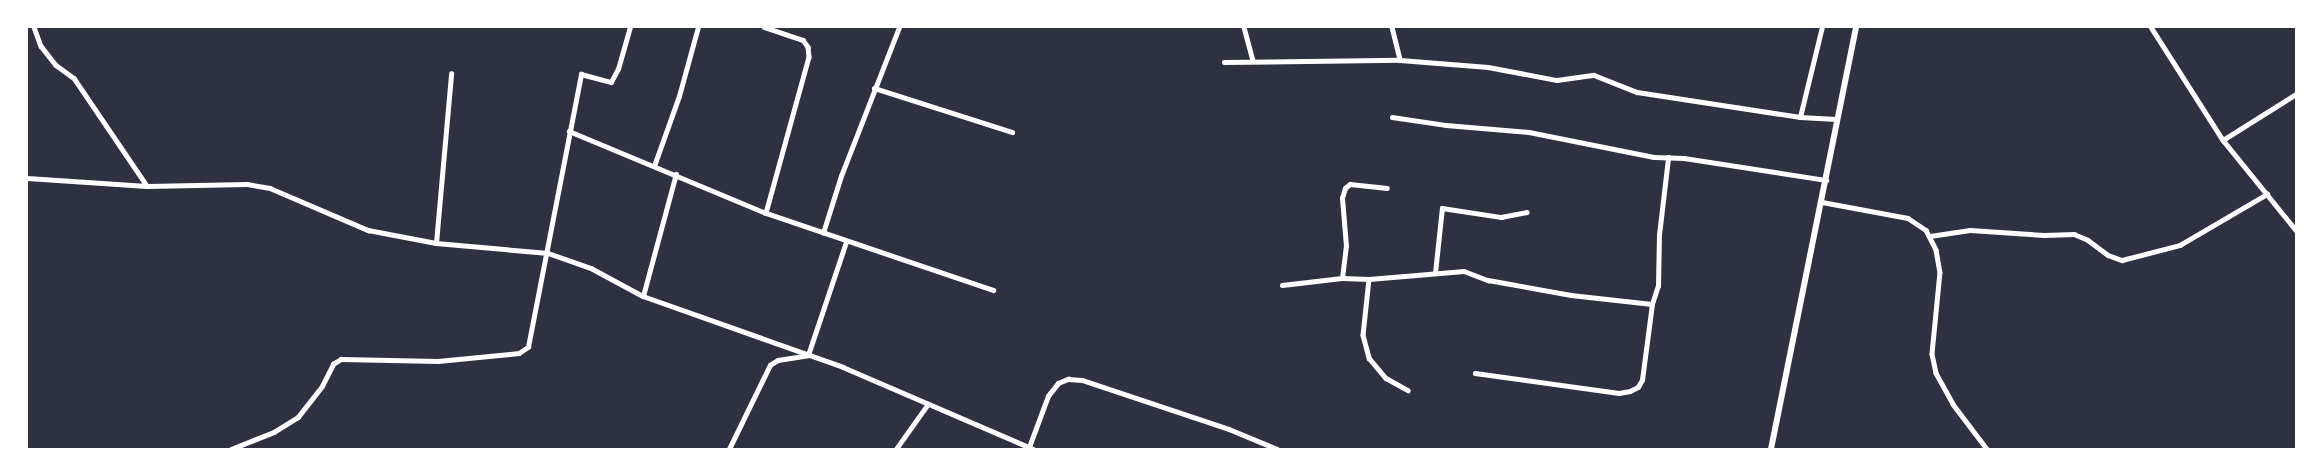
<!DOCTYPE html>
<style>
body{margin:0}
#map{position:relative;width:2323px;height:476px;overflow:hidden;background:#2d3142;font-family:"Roboto Condensed",sans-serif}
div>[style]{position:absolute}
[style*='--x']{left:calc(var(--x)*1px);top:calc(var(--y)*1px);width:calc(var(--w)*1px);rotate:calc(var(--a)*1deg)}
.minor>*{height:4.5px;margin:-2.25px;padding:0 2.25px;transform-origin:2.25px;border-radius:2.25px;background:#fff}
.secondary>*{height:6px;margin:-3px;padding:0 3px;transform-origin:3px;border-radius:3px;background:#fff}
span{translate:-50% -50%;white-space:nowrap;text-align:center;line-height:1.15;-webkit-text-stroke:6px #fff;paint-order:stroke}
.frame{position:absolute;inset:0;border:28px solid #fff;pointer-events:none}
</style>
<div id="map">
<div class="minor">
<i style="--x:34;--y:27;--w:20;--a:70"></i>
<i style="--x:41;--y:46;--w:24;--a:52"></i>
<i style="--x:56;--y:65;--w:22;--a:36"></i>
<i style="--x:74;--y:78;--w:130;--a:55.9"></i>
<i style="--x:147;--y:186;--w:100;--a:-1.1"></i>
<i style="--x:247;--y:184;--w:23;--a:10"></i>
<i style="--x:270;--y:188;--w:107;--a:23.2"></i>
<i style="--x:368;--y:230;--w:69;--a:10.8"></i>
<i style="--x:436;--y:243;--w:112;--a:5.1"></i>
<i style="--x:548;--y:253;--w:46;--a:19.2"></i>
<i style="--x:591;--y:268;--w:59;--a:28.3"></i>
<i style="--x:643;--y:296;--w:212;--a:19.5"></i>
<i style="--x:843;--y:367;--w:207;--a:23.3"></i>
<i style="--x:764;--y:27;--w:41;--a:18.4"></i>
<i style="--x:803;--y:40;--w:9;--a:54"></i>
<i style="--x:808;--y:47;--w:10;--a:84"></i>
<i style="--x:809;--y:57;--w:162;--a:105.4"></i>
<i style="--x:1244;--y:27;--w:34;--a:75"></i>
<i style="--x:1392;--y:27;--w:34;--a:76"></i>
<i style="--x:2151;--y:27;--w:134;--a:57.5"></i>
<i style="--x:2223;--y:140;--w:116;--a:51"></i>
<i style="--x:1224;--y:62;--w:176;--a:-0.7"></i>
<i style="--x:1400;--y:60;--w:88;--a:4.5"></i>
<i style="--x:1488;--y:67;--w:70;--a:10.7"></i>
<i style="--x:1557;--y:80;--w:37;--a:-8"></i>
<i style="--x:1594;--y:75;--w:46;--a:21.6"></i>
<i style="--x:1637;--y:92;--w:165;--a:8.7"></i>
<i style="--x:1800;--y:117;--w:36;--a:3"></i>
<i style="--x:874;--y:88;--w:145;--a:17.7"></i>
<i style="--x:1392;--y:117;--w:55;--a:8.4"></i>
<i style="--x:1446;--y:125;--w:83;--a:4.8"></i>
<i style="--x:1529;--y:132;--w:127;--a:11.3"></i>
<i style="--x:1654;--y:157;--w:30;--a:2"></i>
<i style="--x:1684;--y:158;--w:144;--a:8.8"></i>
<i style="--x:1800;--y:117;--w:93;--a:-76.3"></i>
<i style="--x:569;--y:131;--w:213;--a:22.6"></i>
<i style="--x:766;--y:213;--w:240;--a:18.7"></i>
<i style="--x:2223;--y:140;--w:86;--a:-32.2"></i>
<i style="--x:654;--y:166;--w:74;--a:-70.3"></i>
<i style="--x:679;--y:96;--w:72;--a:-74.6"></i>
<i style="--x:27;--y:178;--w:120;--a:3.8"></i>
<i style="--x:1822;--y:202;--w:87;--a:10.5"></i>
<i style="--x:1908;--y:218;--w:22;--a:34"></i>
<i style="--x:1926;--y:230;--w:22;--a:63"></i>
<i style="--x:1936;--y:250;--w:22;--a:80"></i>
<i style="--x:1940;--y:272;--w:82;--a:95.6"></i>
<i style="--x:1932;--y:354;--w:19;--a:78"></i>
<i style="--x:1936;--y:373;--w:35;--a:61"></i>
<i style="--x:1953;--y:404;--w:56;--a:52.9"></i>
<i style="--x:823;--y:233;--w:60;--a:-72.5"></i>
<i style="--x:841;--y:176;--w:160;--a:-68.7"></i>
<i style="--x:1930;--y:236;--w:40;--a:-8.5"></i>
<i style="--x:1970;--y:230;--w:74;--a:3.9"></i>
<i style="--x:2044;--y:235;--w:30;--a:-2"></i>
<i style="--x:2074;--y:234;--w:15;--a:23"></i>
<i style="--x:2088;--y:240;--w:25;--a:37"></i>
<i style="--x:2108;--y:255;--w:15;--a:20"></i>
<i style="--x:2122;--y:260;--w:60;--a:-14.5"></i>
<i style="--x:2180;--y:245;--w:101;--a:-30.4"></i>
<i style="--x:436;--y:243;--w:170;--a:-84.9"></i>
<i style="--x:1435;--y:273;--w:65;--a:-83.9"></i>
<i style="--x:1442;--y:208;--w:60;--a:8.7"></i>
<i style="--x:1501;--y:217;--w:26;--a:-11"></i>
<i style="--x:1342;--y:278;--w:32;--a:-83"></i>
<i style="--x:1346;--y:246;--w:48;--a:-94.8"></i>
<i style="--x:1342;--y:198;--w:10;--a:-73"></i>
<i style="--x:1345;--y:188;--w:6;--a:-39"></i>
<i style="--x:1350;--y:184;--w:37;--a:6"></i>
<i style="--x:1369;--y:279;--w:56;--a:96.1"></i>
<i style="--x:1363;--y:335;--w:24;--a:75"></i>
<i style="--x:1369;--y:358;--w:26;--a:50"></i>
<i style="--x:1386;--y:378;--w:25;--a:29"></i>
<i style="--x:1282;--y:285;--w:60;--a:-6.7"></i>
<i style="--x:1342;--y:278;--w:27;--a:2"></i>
<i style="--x:1369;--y:279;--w:95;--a:-4.8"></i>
<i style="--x:1464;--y:271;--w:26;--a:21"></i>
<i style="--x:1488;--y:280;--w:84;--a:10.2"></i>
<i style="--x:1571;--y:295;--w:81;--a:6.3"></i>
<i style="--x:1652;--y:304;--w:19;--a:-72"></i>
<i style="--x:1658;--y:286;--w:51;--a:-88.9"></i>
<i style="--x:1659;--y:235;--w:78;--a:-83.3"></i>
<i style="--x:643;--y:296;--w:126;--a:-74.9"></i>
<i style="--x:1475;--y:373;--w:145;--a:7.9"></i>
<i style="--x:1619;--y:393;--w:11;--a:-10"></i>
<i style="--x:1630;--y:391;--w:9;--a:-27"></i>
<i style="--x:1638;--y:387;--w:8;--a:-60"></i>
<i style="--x:1642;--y:380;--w:77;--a:-82.5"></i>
<i style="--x:1029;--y:447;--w:54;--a:-69.6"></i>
<i style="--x:1048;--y:396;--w:16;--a:-52"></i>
<i style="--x:1058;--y:383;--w:11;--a:-22"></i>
<i style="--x:1068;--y:379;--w:14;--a:4"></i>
<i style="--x:1082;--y:380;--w:155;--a:18.4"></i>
<i style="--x:1229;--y:429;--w:52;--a:22.6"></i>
<i style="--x:231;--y:449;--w:46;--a:-21.6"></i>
<i style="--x:274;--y:432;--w:28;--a:-32"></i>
<i style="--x:298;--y:417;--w:39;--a:-52"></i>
<i style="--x:322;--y:386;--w:25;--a:-63"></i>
<i style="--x:333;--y:364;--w:9;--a:-32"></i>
<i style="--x:341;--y:359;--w:97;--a:1.2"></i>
<i style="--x:438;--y:361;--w:81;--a:-5.6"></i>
<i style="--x:519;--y:353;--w:11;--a:-34"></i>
<i style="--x:528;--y:347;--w:278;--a:-79"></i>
<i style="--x:581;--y:74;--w:31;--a:15"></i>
<i style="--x:611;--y:82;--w:15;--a:-62"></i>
<i style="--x:618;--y:69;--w:44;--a:-74.1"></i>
<i style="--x:729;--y:449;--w:93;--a:-64"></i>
<i style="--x:770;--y:365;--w:9;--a:-32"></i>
<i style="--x:778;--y:360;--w:30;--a:-9"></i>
<i style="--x:808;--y:355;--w:119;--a:-71.4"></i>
<i style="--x:896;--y:449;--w:55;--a:-54.6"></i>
</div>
<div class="secondary">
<i style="--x:1771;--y:449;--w:430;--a:-78.6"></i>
</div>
<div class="frame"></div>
</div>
